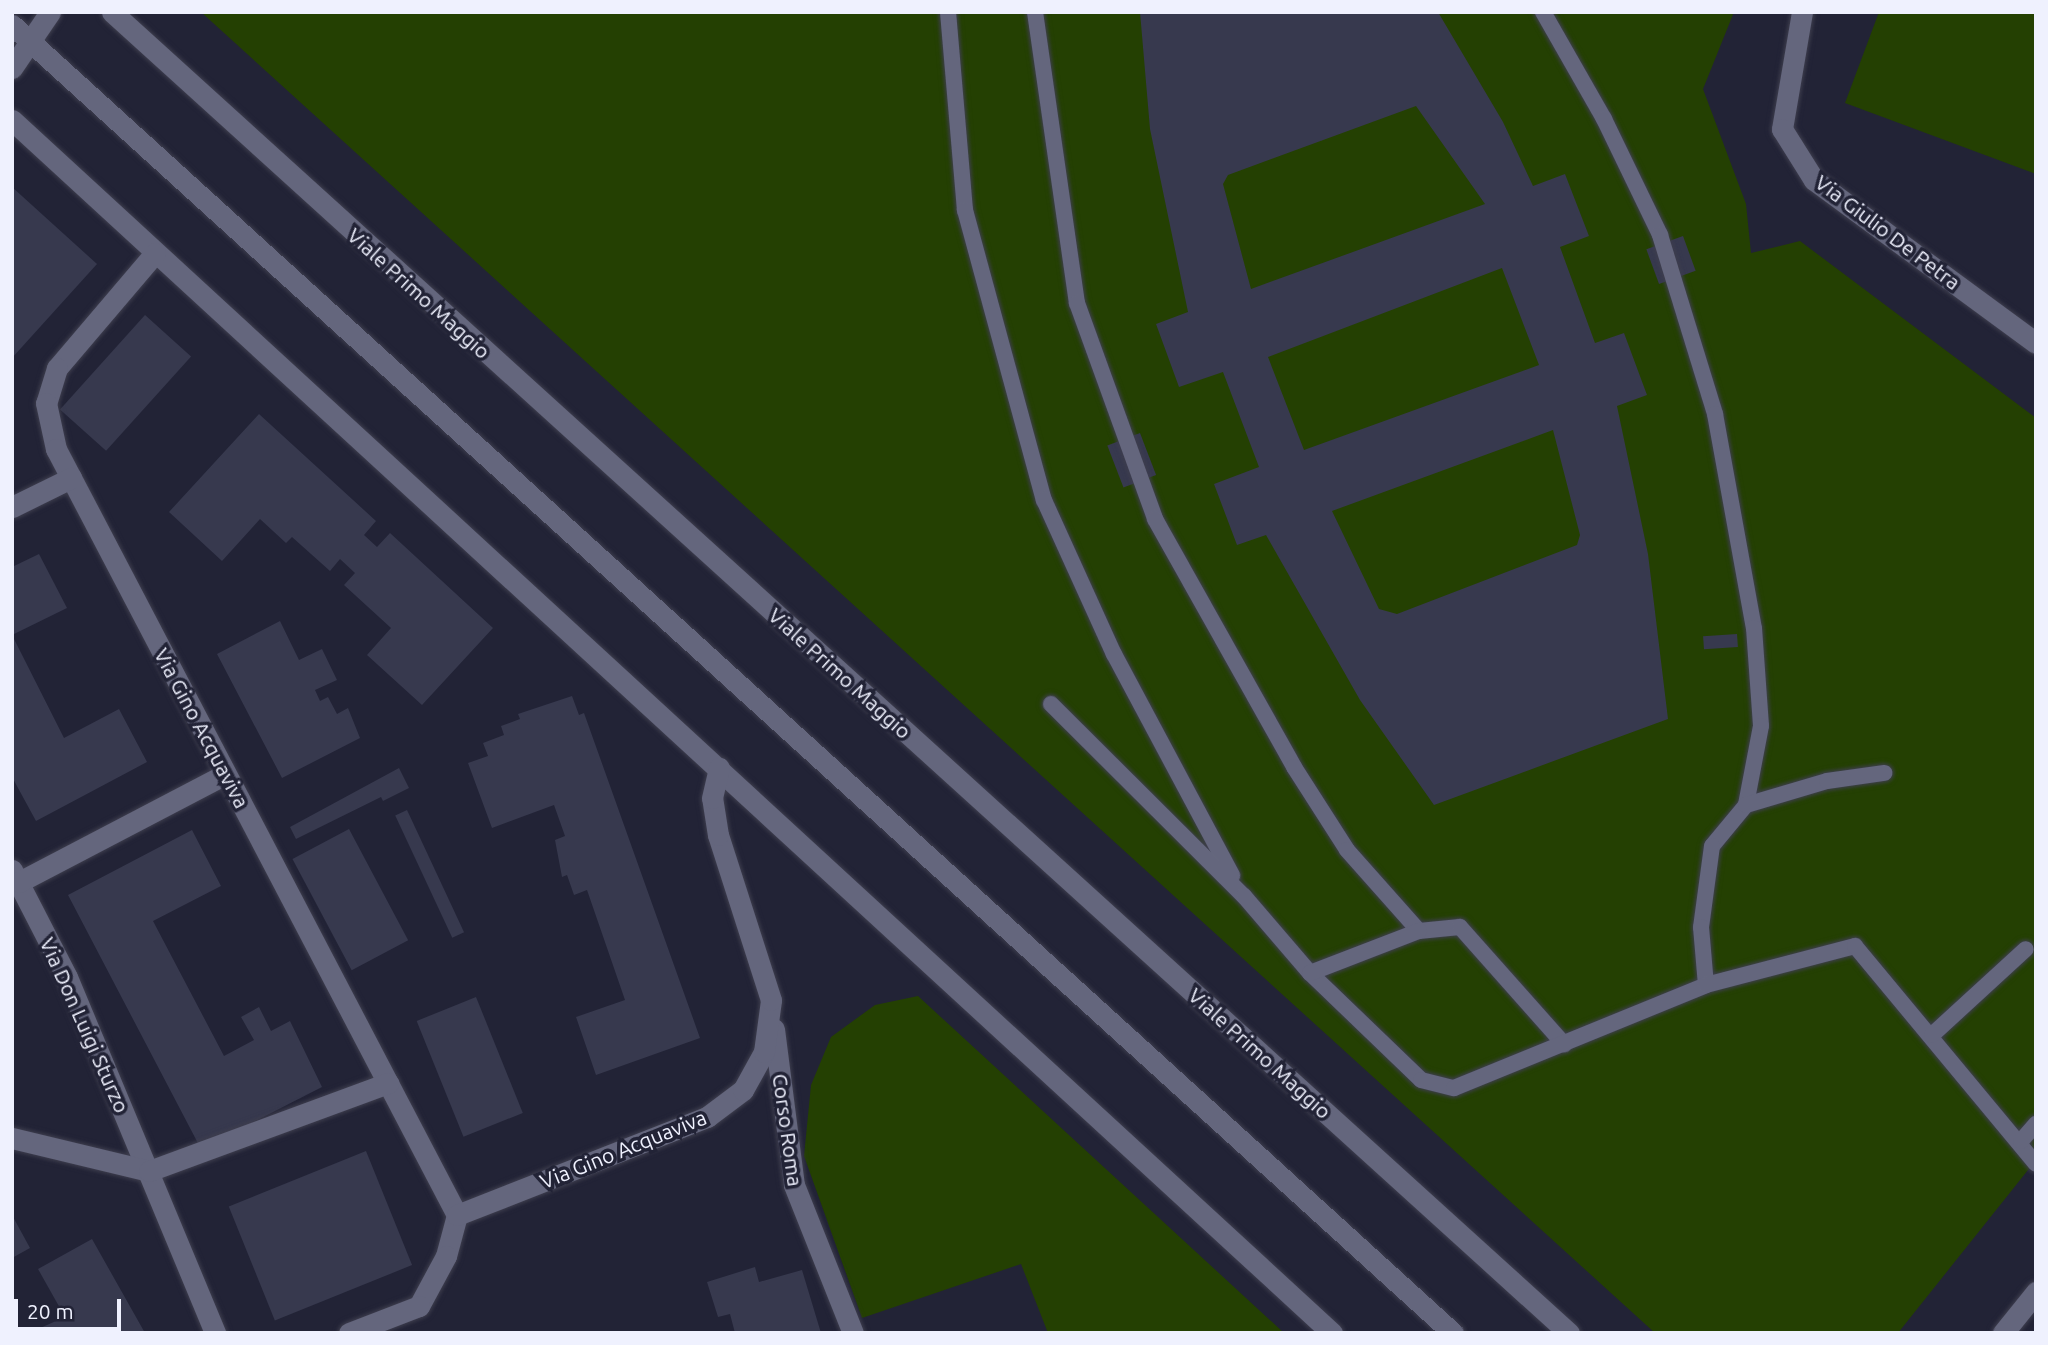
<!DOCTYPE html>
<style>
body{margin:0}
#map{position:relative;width:2048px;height:1345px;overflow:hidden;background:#222336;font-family:Ubuntu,sans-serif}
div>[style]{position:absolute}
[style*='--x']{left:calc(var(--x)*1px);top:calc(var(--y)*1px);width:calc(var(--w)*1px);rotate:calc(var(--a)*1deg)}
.green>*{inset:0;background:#244002}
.building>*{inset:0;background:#37394e;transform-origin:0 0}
.roads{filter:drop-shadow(0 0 2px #3e3e4e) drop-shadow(0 0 2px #3e3e4e)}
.lane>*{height:16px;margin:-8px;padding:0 8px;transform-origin:8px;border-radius:8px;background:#64667d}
.street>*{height:21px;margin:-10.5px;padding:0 10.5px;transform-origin:10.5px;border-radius:10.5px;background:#64667d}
.secondary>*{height:21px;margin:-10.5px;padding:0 10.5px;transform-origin:10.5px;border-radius:10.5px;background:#64667d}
span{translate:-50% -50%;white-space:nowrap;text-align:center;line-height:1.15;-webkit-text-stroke:7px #222336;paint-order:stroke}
.street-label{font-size:21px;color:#eff1fe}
.frame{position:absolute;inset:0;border:14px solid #eff1fe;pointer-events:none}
.scale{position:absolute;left:14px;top:1299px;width:107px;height:32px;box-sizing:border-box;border:4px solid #eff1fe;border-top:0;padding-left:9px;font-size:21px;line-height:24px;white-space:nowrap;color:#eff1fe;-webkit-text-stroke:5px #222336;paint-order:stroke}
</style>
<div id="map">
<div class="green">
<i style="clip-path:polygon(201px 12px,1734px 12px,1703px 89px,1746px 204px,1751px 253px,1800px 241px,2036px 418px,2036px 1160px,1898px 1333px,1655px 1333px)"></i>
<i style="clip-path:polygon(1879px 12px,2036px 12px,2036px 174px,1845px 103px)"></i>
<i style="clip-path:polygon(918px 996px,1284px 1333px,1048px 1333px,1021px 1264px,862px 1318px,804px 1156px,811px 1085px,831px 1037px,875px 1005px)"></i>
</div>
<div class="building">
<i style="clip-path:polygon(evenodd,1140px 12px,1438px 12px,1503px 122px,1533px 186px,1565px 174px,1589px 236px,1560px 247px,1595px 343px,1624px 333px,1647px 395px,1617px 406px,1648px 554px,1668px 719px,1434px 805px,1360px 700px,1266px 535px,1237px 545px,1214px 484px,1259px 467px,1223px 372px,1179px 387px,1156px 324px,1188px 312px,1150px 129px,1140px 12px,1416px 106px,1485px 204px,1251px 289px,1223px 184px,1228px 175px,1416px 106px,1140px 12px,1502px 268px,1539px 365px,1304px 450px,1268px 357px,1502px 268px,1140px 12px,1553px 430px,1580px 535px,1577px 545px,1397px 614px,1379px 609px,1332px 511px,1553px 430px)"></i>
<i style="clip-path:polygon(12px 187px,97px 264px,12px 358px)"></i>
<i style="left:1683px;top:236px;width:37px;height:39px;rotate:70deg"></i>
<i style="left:145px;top:315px;width:62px;height:127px;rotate:42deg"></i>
<i style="clip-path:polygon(259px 414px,376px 521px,364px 535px,377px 547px,390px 533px,493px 628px,422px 705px,367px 655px,391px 628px,344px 585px,355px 573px,340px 559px,330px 571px,292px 537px,286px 543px,260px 519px,222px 561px,169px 512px)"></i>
<i style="left:1140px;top:433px;width:45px;height:35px;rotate:69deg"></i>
<i style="clip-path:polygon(39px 554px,67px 608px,12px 635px,12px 567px)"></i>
<i style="clip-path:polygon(280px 621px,299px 660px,322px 649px,337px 680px,315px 690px,320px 701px,328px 697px,337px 714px,348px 708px,360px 738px,282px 778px,217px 654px)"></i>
<i style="left:1737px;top:634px;width:13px;height:34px;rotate:86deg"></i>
<i style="clip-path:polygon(12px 635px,64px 738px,119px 709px,147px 762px,36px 821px,12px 777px)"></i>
<i style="clip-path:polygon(572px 696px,579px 715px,584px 713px,700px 1038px,596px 1075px,576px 1017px,625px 1000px,587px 890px,574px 895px,567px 875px,562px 877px,555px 840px,565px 836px,554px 805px,492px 828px,468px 763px,488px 756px,483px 743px,504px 735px,501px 726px,520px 719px,518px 714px)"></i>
<i style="clip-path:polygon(399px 768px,409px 788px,383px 801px,381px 797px,296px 839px,290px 827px)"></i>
<i style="left:407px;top:810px;width:135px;height:13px;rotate:65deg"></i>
<i style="left:349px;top:829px;width:126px;height:64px;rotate:62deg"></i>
<i style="clip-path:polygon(192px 830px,221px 886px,153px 921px,224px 1056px,254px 1040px,241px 1017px,259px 1007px,271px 1031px,290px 1021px,322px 1087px,201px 1149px,68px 895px)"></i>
<i style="left:476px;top:997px;width:125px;height:64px;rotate:68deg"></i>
<i style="left:366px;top:1151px;width:123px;height:148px;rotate:68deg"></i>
<i style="clip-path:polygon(12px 1215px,30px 1248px,12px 1258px)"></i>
<i style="clip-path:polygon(92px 1239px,145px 1333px,29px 1333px,65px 1317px,38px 1269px)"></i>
<i style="clip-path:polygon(755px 1267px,759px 1282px,802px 1270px,821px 1333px,735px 1333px,730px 1314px,718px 1317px,707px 1282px)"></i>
</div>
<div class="roads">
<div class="lane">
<i style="--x:948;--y:12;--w:199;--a:85.1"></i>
<i style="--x:965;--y:210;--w:301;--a:74.8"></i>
<i style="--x:1044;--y:500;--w:169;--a:65.6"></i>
<i style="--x:1114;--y:654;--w:251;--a:61.9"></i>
<i style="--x:1035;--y:12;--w:294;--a:81.8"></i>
<i style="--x:1077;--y:303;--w:230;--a:70.1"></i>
<i style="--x:1155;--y:519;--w:284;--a:60.7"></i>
<i style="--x:1294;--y:767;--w:98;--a:57.4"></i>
<i style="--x:1347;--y:850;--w:108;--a:48.4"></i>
<i style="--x:1419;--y:931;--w:41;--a:-5.6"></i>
<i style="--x:1460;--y:927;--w:157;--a:48.4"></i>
<i style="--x:1543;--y:12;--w:123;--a:60.3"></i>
<i style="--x:1604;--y:119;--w:129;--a:64.2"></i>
<i style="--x:1660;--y:235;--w:187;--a:72.9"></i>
<i style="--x:1715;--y:414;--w:218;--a:79.7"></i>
<i style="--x:1754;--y:628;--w:98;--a:85.9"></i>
<i style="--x:1761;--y:726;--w:80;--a:100.8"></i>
<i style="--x:1746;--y:805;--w:53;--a:129.7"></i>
<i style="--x:1712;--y:846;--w:82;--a:97.7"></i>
<i style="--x:1701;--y:927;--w:58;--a:85.1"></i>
<i style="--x:1051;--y:704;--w:272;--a:44.9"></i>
<i style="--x:1244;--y:896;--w:101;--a:49.4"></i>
<i style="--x:1310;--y:973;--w:154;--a:43.9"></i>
<i style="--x:1421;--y:1080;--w:34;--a:14"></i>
<i style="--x:1454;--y:1088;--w:272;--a:-22.2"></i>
<i style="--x:1706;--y:985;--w:154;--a:-14.7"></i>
<i style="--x:1855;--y:946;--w:283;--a:50.3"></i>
<i style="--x:1746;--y:805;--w:84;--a:-16.5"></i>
<i style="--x:1827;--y:781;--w:58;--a:-8"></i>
<i style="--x:1310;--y:973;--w:117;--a:-21.1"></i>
<i style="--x:1932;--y:1035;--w:127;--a:-42.5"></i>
<i style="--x:2021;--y:1141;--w:23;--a:-49"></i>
</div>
<div class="street">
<i style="--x:112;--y:12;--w:1967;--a:42.2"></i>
<i style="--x:1802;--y:12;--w:119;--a:99.7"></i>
<i style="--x:1782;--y:129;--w:60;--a:57.9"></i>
<i style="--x:1814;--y:180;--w:275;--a:36.3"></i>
<i style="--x:12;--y:68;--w:68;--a:-55.8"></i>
<i style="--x:12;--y:120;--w:1793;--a:42.58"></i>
<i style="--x:155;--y:253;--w:151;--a:130.4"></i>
<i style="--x:57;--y:368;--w:37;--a:107"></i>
<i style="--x:46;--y:403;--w:47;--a:77.7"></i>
<i style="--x:56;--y:449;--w:865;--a:62.37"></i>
<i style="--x:457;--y:1215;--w:42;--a:105"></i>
<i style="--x:446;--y:1256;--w:57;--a:118.4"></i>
<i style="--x:419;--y:1306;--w:75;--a:158.9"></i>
<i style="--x:12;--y:507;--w:66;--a:-26.2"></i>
<i style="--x:12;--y:870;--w:120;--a:62.8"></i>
<i style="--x:67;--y:977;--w:386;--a:67.4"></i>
<i style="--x:19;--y:882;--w:233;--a:-27.6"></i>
<i style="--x:774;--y:1029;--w:157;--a:82.7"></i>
<i style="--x:794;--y:1185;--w:159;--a:68.3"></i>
<i style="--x:12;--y:1138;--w:141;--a:13.5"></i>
<i style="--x:149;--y:1171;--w:255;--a:-20.2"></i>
<i style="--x:457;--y:1215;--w:269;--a:-21.4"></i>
<i style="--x:707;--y:1117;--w:45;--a:-36.9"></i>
<i style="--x:743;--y:1090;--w:43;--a:-61.1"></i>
<i style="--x:764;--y:1052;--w:52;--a:-82.3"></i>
<i style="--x:771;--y:1000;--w:173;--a:-107.8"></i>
<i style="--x:718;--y:835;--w:37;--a:-99"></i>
<i style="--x:712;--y:798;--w:31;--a:-77"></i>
<i style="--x:2003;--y:1333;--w:53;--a:-51.2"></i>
</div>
<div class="secondary">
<i style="--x:12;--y:25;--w:1946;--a:42.23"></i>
</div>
</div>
<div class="street-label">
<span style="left:1888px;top:232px;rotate:37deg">Via Giulio De Petra</span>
<span style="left:419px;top:293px;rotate:42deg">Viale Primo Maggio</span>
<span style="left:840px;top:673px;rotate:42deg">Viale Primo Maggio</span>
<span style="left:202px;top:728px;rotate:62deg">Via Gino Acquaviva</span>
<span style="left:85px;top:1025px;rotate:66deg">Via Don Luigi Sturzo</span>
<span style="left:1260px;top:1053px;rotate:42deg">Viale Primo Maggio</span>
<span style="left:788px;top:1130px;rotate:82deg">Corso Roma</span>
<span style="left:623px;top:1149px;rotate:-22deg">Via Gino Acquaviva</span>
</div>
<div class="frame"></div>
<div class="scale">20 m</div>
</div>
